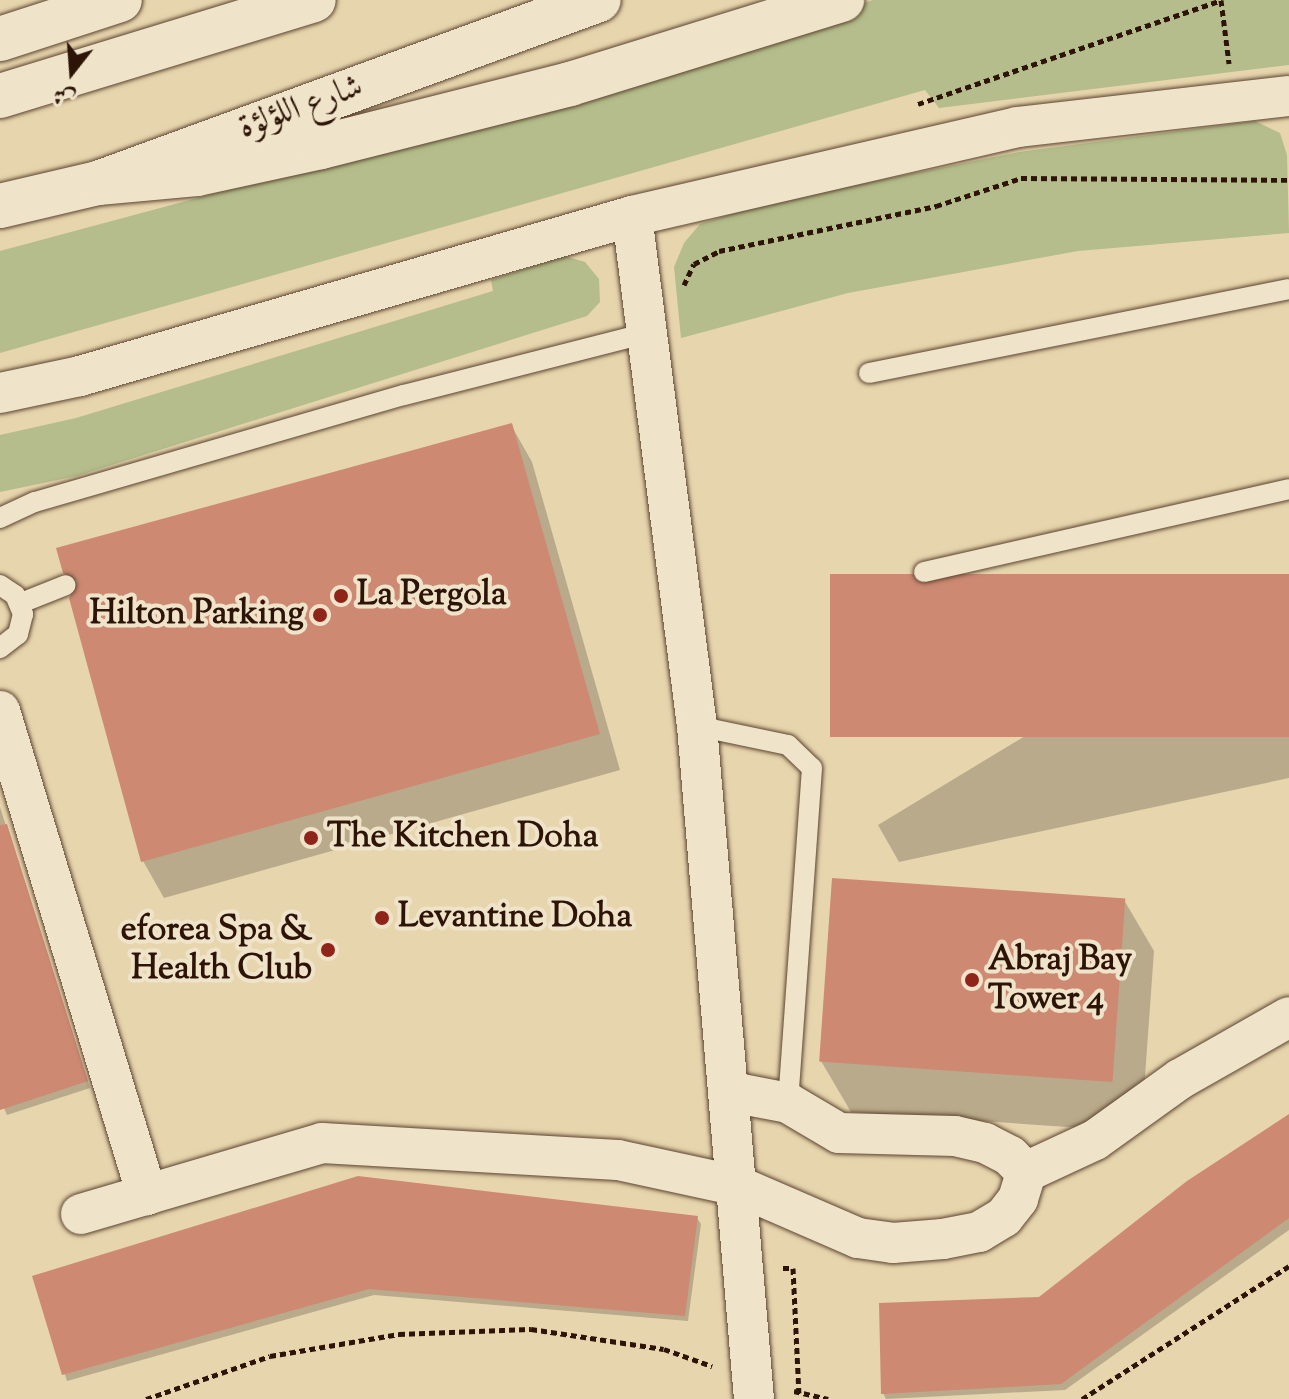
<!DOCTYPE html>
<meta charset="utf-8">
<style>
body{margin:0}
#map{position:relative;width:1289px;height:1399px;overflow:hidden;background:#e7d5ad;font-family:"Sorts Mill Goudy",Amiri,serif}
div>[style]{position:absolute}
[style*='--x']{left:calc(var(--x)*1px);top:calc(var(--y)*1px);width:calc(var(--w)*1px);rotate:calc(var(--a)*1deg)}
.green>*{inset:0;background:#b4bd8b}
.shadow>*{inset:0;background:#0003}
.building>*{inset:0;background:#cd8972;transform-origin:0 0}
.path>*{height:5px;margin-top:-2.5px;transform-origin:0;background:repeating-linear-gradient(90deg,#2d1407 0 6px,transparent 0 10px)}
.roads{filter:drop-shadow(0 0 2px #5c4430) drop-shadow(0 0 2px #5c4430)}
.lane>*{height:20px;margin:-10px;padding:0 10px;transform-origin:10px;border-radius:10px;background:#efe4ca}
.street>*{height:40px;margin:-20px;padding:0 20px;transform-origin:20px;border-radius:20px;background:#efe4ca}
.secondary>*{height:44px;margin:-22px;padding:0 22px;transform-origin:22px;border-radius:22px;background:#efe4ca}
.dots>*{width:22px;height:22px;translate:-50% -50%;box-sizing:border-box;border:4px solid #efe4ca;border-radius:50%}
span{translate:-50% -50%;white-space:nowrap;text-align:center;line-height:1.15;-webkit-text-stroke:8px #efe4ca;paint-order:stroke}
.street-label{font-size:34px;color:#2d1407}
.poi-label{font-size:34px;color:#2d1407;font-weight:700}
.left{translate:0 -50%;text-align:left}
.right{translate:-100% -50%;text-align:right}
.north{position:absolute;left:32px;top:32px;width:80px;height:80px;-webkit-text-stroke:6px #efe4ca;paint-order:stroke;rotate:197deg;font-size:22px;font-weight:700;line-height:32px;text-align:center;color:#2d1407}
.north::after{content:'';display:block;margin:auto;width:28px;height:36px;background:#2d1407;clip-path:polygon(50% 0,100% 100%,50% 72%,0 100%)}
</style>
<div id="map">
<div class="green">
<i style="clip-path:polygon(873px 0,1289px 0,1289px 65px,939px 108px,925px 90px,0 353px,0 251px,591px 92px)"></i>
<i style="clip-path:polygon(1255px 121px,1280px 133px,1287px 155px,1289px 233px,1078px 251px,848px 293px,681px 338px,674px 267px,684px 243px,700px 224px,766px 203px,1019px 152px)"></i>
<i style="clip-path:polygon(565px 256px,585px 262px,599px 279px,600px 302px,587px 316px,77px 476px,0 492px,0 435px,76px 418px,493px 291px,491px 280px)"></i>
</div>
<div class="shadow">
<i style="clip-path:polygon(511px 425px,532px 462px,620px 770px,164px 898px,143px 861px,75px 591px,64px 572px)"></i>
<i style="clip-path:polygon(1289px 576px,1289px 778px,899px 862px,878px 825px)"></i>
<i style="clip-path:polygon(0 807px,90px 1088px,7px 1115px,0 1099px)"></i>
<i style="clip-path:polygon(1124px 900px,1154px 951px,1141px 1132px,851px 1112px,821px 1061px)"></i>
<i style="clip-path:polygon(1289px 1116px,1289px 1230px,1065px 1390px,886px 1399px,883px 1393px,1040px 1299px)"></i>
<i style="clip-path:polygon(697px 1218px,701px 1224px,688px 1321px,374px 1295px,67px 1381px,34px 1278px)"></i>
</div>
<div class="building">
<i style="clip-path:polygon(512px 423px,600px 734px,141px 862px,69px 598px,78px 581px,63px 573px,56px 548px)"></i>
<i style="left:1289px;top:574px;width:163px;height:459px;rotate:90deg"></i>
<i style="clip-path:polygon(7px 824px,88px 1081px,0 1110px,0 825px)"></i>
<i style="left:832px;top:878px;width:294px;height:184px;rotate:4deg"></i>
<i style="clip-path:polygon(1289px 1114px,1289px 1218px,1061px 1384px,881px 1394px,879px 1303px,1039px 1297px,1187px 1181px)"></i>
<i style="clip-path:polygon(358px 1176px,698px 1216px,685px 1316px,369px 1289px,62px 1375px,32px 1276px)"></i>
</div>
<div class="path">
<i style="--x:1221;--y:0;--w:64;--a:82.8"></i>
<i style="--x:918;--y:104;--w:321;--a:-18.9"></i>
<i style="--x:684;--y:285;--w:23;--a:-65"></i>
<i style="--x:694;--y:264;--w:28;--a:-27"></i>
<i style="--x:719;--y:251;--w:222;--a:-11.7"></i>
<i style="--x:936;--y:206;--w:89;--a:-18.2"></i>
<i style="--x:1021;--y:178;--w:268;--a:0.4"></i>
<i style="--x:783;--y:1268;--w:10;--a:0"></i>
<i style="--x:793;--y:1268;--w:125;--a:87.3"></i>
<i style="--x:794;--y:1391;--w:35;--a:13"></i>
<i style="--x:146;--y:1399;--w:131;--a:-19.1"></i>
<i style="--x:270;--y:1356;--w:131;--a:-9.7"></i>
<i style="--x:399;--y:1334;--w:132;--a:-2.2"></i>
<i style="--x:531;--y:1329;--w:134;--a:8.6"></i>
<i style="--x:664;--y:1349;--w:51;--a:19.5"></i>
<i style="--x:1082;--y:1399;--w:246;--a:-32.7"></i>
</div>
<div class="roads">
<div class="lane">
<i style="--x:869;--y:373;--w:428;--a:-11.3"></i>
<i style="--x:0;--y:518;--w:38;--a:-25"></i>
<i style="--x:35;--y:502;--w:384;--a:-16.2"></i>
<i style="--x:404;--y:395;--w:251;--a:-14.3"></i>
<i style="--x:924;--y:572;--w:374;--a:-12.8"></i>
<i style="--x:0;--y:585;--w:18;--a:34"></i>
<i style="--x:15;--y:595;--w:21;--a:67"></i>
<i style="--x:23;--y:614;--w:21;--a:104"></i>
<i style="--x:18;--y:634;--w:23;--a:142"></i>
<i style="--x:21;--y:603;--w:48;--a:-21.8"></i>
<i style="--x:697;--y:726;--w:93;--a:11.8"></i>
<i style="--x:788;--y:745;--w:33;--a:44"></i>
<i style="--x:812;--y:768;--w:336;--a:94.1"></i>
</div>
<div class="street">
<i style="--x:632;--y:216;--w:514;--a:82.74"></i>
<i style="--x:697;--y:726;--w:675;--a:85.16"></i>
<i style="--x:0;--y:393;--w:82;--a:-12"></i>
<i style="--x:80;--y:376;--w:575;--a:-16.16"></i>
<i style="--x:632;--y:216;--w:395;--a:-13"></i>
<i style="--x:1017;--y:127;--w:274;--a:-6.5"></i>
<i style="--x:0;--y:711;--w:506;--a:73.11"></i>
<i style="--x:731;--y:1092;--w:58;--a:10.9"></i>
<i style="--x:788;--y:1103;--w:59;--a:30.5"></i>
<i style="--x:839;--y:1133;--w:116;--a:1.5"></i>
<i style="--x:955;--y:1136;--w:31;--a:13"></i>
<i style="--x:985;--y:1143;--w:28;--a:27"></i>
<i style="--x:1010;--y:1156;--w:23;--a:45"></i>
<i style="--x:81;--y:1214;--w:251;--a:-16.4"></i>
<i style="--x:322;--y:1143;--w:296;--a:3.3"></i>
<i style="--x:618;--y:1160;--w:123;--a:12.2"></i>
<i style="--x:738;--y:1186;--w:131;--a:23.4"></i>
<i style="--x:858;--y:1238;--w:35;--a:8"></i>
<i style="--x:893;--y:1243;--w:50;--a:-4.6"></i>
<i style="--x:943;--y:1239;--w:37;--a:-11"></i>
<i style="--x:979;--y:1232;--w:29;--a:-31"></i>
<i style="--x:1004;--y:1217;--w:23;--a:-52"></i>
<i style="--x:1018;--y:1199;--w:28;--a:-73"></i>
<i style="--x:1026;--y:1172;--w:76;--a:-24.9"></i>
<i style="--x:1095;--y:1140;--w:105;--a:-35.7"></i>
<i style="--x:1180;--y:1079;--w:125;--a:-29.6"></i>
</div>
<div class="secondary">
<i style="--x:0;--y:39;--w:126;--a:-18"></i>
<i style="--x:0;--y:96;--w:328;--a:-17"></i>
<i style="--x:98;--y:183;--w:99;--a:-5.2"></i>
<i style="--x:197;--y:174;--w:127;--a:-12.3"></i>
<i style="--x:321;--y:147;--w:257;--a:-14.2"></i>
<i style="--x:570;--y:84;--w:285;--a:-17.2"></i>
<i style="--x:0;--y:206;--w:101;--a:-13.2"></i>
<i style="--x:98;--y:183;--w:533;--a:-20.07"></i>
</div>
</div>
<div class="dots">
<i style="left:341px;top:596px;background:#8f2418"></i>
<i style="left:320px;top:615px;background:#8f2418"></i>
<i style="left:311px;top:838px;background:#8f2418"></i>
<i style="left:382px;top:918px;background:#8f2418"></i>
<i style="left:328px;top:950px;background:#8f2418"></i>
<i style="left:972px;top:980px;background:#8f2418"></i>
</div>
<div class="street-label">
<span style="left:301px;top:108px;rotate:-20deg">شارع اللؤلؤة</span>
</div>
<div class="poi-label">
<span class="left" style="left:357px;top:596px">La Pergola</span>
<span class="right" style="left:304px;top:615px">Hilton Parking</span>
<span class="left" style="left:327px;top:838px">The Kitchen Doha</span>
<span class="left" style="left:398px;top:918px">Levantine Doha</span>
<span class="right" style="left:312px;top:950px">eforea Spa &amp;<br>Health Club</span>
<span class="left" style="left:988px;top:980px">Abraj Bay<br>Tower 4</span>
</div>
<div class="north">ش</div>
</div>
